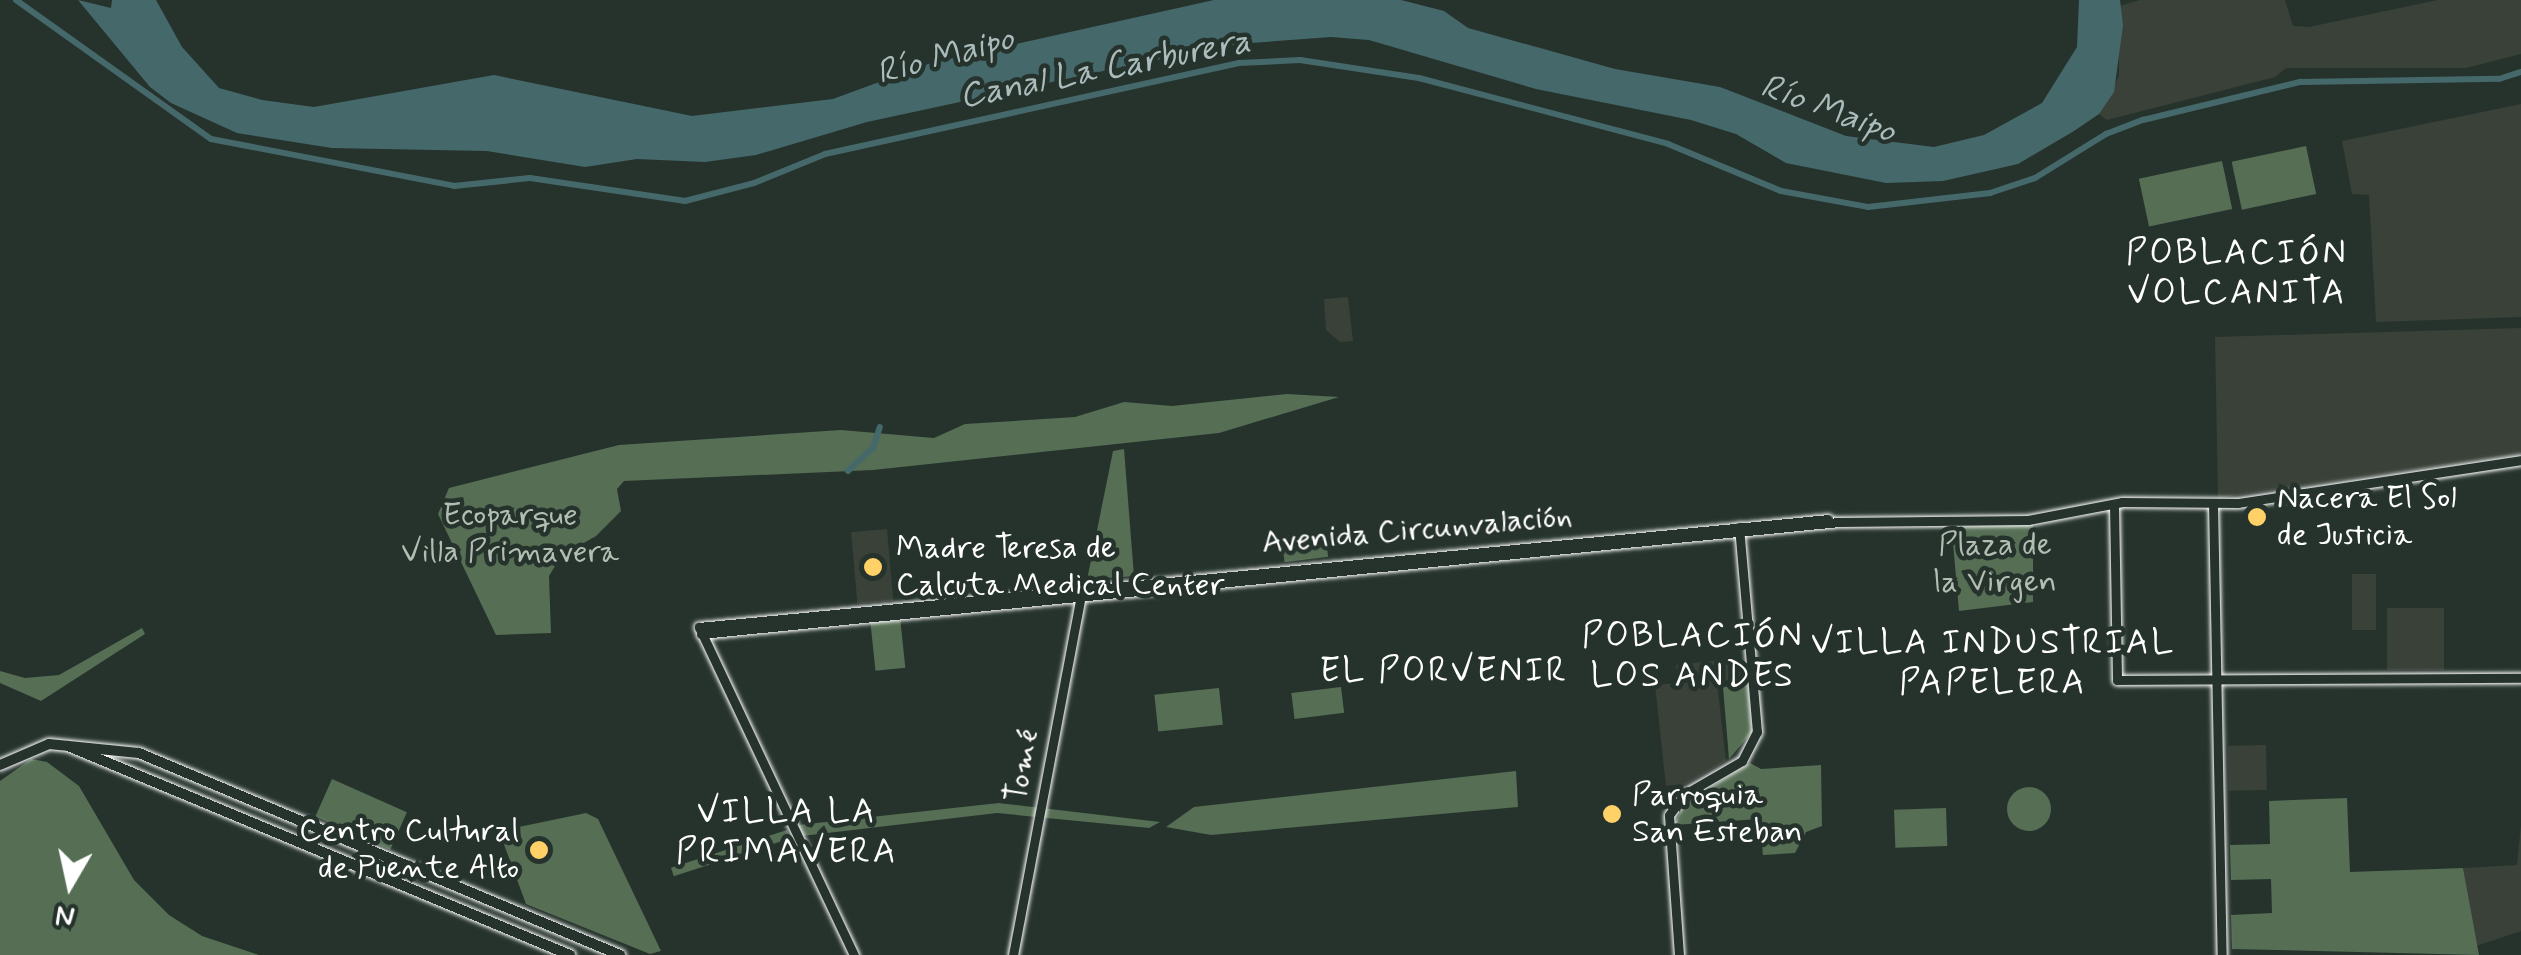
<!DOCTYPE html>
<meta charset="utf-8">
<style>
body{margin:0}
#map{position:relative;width:2521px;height:955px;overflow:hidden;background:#26332d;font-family:Mynerve,sans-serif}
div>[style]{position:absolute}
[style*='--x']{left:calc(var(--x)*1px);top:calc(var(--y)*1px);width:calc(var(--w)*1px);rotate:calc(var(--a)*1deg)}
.built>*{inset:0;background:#3a4138;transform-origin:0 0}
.green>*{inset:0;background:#556e54;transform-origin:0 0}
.round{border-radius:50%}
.water>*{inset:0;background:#45696b}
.canal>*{height:6px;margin:-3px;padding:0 3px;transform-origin:3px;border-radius:3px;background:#45696b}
.roads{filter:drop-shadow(0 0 2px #fff) drop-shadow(0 0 2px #fff)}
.secondary>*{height:9px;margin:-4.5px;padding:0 4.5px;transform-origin:4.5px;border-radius:4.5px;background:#26332d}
.primary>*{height:10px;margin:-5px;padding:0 5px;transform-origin:5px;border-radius:5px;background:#26332d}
.dots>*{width:28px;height:28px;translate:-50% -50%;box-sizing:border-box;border:5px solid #26332d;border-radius:50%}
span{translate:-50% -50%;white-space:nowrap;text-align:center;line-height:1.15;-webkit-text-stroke:9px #26332d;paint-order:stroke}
.poi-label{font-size:32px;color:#fff}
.left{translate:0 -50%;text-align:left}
.right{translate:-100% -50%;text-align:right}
.park-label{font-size:32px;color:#b2beb2}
.street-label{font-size:32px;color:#fff}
.water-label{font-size:35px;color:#abbcbc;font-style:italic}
.neighbourhood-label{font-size:35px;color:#fff;letter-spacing:2.5px}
.north{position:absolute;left:20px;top:835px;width:100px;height:100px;-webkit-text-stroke:8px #26332d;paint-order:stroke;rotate:189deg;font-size:28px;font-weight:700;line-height:40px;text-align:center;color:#fff}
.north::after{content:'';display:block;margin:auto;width:35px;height:45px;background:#fff;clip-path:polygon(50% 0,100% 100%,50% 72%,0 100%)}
</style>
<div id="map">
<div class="built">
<i style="clip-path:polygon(2140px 0,2285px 0,2293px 26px,2309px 27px,2438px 0,2521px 0,2521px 54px,2466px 68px,2286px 68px,2275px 77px,2107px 120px,2099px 114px,2119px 76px,2119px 6px)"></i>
<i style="clip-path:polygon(2521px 104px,2521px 317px,2376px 322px,2369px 195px,2352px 194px,2342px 141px)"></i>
<i style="clip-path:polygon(1348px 297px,1353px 341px,1340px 342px,1326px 330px,1324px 299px)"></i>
<i style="clip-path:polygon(2521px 328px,2521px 454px,2218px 498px,2215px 337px)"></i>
<i style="left:887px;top:529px;width:72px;height:36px;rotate:85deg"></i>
<i style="left:2352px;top:574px;width:24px;height:56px"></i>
<i style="left:2387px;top:608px;width:57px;height:62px"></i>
<i style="clip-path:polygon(1739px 658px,1741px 678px,1717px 682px,1726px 761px,1686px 784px,1666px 786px,1655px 685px,1678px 683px,1676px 665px)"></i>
<i style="left:2266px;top:745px;width:45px;height:38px;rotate:89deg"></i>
<i style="clip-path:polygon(2521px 825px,2521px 931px,2476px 946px,2463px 868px,2517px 865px)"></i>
</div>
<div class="green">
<i style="left:2306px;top:146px;width:49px;height:76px;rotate:78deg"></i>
<i style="left:2222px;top:161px;width:49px;height:85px;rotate:78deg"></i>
<i style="clip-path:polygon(1287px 394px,1339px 397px,1219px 433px,873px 470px,624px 481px,617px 489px,621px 511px,596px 536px,561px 556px,549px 576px,551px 633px,496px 635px,438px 514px,449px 488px,619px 445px,841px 430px,934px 438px,965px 424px,1075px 417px,1124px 402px,1172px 406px)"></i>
<i style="clip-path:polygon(1124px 449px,1134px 576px,1087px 580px,1113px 451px)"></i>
<i style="clip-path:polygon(2033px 524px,2033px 602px,1959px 611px,1952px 532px,1959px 527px)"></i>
<i style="left:1325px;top:531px;width:26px;height:44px;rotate:83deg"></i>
<i style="left:900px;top:617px;width:51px;height:30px;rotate:84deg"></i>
<i style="clip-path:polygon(142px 628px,145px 634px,41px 701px,0 683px,0 671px,25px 678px,59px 675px)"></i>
<i style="clip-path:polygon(1748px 685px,1752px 732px,1729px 759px,1723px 687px)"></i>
<i style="left:1341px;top:687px;width:26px;height:50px;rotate:83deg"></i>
<i style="left:1219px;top:688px;width:37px;height:65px;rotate:84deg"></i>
<i style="clip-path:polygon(31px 759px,47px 762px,79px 786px,134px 880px,169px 915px,202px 936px,259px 955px,0 955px,0 781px)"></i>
<i style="clip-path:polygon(1750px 763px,1761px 769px,1821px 765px,1822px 826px,1806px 832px,1795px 853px,1763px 855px,1759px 819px,1674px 825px,1685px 803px)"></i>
<i style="clip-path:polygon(1516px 771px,1518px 807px,1211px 835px,1166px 827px,1194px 807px)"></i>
<i style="left:332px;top:779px;width:82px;height:41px;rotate:24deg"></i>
<i class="round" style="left:2007px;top:787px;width:44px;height:44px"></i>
<i style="clip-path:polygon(2347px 798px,2350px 872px,2463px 868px,2479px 955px,2232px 949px,2231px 915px,2272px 913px,2271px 879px,2231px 880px,2230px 845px,2270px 844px,2269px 801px)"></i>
<i style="clip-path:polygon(999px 803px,1160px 822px,1149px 828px,997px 813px,802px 836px,798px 825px)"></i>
<i style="left:1946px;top:808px;width:38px;height:52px;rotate:88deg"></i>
<i style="clip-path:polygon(586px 813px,598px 819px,661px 951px,650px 954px,526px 904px,499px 831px)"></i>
<i style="left:787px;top:830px;width:9px;height:122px;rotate:72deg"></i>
</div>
<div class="water">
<i style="clip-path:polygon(78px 0,111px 8px,112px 0,156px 0,182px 47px,219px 88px,262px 100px,314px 107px,494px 75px,692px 116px,833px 99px,931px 63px,1214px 0,1401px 0,1444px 11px,1468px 28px,1615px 69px,1720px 87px,1846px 136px,1934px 147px,1984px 135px,2042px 103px,2077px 47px,2079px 0,2120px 0,2123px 25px,2114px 92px,2099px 114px,2074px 131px,2018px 164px,1943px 181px,1886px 183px,1786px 163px,1736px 134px,1691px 120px,1536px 89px,1369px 40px,1331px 37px,1237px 44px,1117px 68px,867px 122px,756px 155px,705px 162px,637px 159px,585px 167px,487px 151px,332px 148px,237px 133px,171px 103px,150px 87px)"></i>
</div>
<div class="canal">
<i style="--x:16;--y:0;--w:239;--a:35.5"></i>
<i style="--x:211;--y:139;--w:248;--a:10.9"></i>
<i style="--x:454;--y:186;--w:76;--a:-6"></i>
<i style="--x:530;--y:178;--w:157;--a:8.4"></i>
<i style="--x:685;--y:201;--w:71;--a:-14.6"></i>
<i style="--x:754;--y:183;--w:77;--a:-22.2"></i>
<i style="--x:825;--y:154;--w:424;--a:-12.4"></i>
<i style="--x:1239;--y:63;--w:61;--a:-2.8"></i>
<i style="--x:1300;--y:60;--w:120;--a:8.6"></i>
<i style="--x:1419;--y:78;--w:258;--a:14.8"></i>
<i style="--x:1668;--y:144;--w:122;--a:22.6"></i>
<i style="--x:1781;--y:191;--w:88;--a:10.4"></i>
<i style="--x:1868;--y:207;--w:123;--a:-6.5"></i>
<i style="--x:1990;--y:193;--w:47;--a:-18.4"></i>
<i style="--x:2035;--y:178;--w:84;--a:-31.8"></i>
<i style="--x:2106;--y:134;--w:40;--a:-21"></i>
<i style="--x:2143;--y:120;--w:162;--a:-13.6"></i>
<i style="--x:2300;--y:82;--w:199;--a:-0.9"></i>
<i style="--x:2499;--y:79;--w:23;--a:-18"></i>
<i style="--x:848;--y:471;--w:34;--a:-43"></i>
<i style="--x:873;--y:448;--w:22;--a:-72"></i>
</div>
<div class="roads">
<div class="secondary">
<i style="--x:2213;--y:503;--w:452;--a:88.9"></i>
<i style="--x:2114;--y:505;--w:175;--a:89"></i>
<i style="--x:2117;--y:680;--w:404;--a:-0.3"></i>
<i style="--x:701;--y:634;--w:1144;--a:-5.62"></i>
<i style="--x:1840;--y:522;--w:188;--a:-0.6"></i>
<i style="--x:2028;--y:520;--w:96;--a:-10.8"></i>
<i style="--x:2122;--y:502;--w:116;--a:0.5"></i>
<i style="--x:2238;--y:503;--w:286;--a:-8.6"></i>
<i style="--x:854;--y:955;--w:363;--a:-115.3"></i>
<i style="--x:699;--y:627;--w:1134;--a:-5.46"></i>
<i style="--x:1013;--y:955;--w:366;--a:-79.3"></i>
<i style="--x:1679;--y:955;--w:140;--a:-94.1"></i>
<i style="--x:1669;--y:815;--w:26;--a:-53"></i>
<i style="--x:1685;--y:794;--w:66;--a:-30.1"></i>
<i style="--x:1742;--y:761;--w:33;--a:-63"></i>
<i style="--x:1757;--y:732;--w:206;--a:-95"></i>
</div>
<div class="primary">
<i style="--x:68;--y:746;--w:544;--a:22.6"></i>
<i style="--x:0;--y:765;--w:53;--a:-23.2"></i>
<i style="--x:49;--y:744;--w:90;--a:5.7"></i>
<i style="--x:139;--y:753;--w:522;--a:22.78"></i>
</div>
</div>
<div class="dots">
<i style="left:2257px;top:517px;background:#ffd166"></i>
<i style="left:873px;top:567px;background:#ffd166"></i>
<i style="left:1612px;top:814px;background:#ffd166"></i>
<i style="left:539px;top:850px;background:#ffd166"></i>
</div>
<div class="poi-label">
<span class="left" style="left:2277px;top:517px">Nacera El Sol<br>de Justicia</span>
<span class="left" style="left:896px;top:567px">Madre Teresa de<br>Calcuta Medical Center</span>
<span class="left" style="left:1632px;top:814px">Parroquia<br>San Esteban</span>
<span class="right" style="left:519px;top:850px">Centro Cultural<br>de Puente Alto</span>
</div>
<div class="park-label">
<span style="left:510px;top:534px">Ecoparque<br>Villa Primavera</span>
<span style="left:1995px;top:564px">Plaza de<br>la Virgen</span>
</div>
<div class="street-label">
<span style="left:1417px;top:530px;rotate:-5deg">Avenida Circunvalación</span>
<span style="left:1023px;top:766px;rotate:-79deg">Tomé</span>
</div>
<div class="water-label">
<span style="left:945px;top:56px;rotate:-15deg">Río Maipo</span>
<span style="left:1105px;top:69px;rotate:-11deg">Canal La Carburera</span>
<span style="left:1828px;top:109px;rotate:20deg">Río Maipo</span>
</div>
<div class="neighbourhood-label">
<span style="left:2237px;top:273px">POBLACIÓN<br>VOLCANITA</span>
<span style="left:1693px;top:656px">POBLACIÓN<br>LOS ANDES</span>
<span style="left:1993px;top:663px">VILLA INDUSTRIAL<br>PAPELERA</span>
<span style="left:1444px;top:671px">EL PORVENIR</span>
<span style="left:787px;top:832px">VILLA LA<br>PRIMAVERA</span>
</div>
<div class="north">N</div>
</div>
